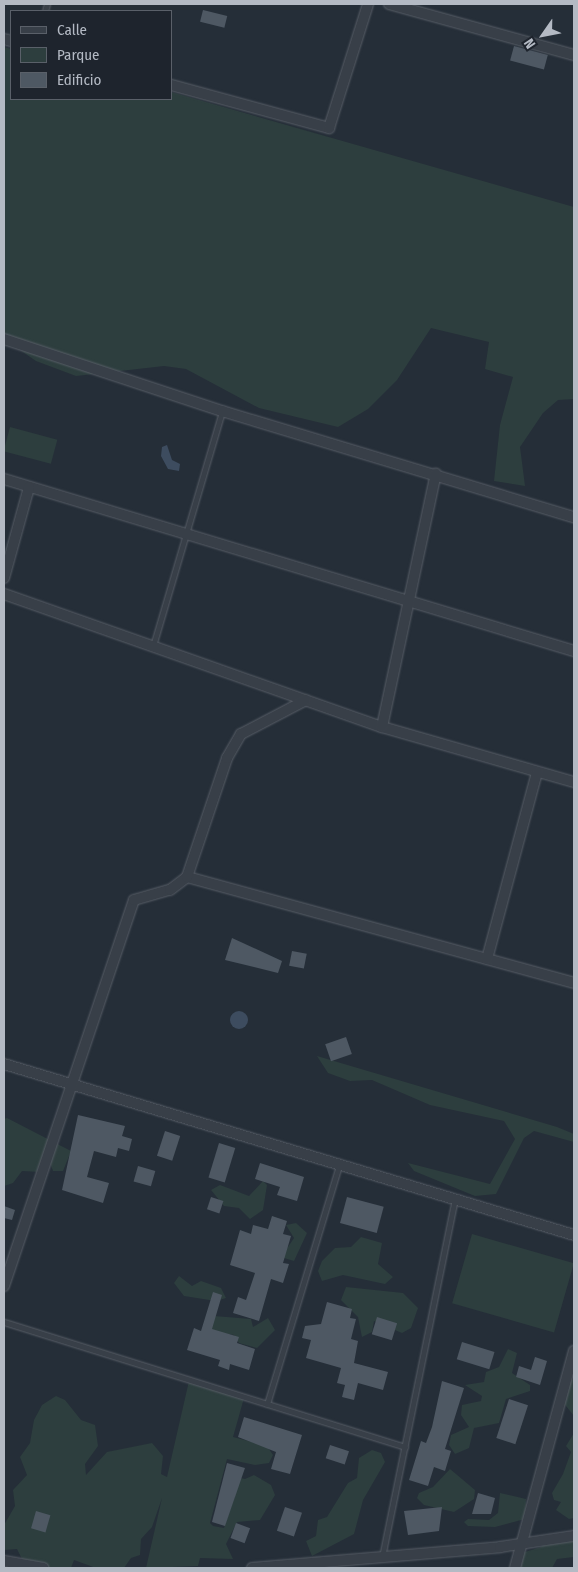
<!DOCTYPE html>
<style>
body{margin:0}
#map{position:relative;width:578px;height:1572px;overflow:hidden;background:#252e38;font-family:"Fira Sans Condensed",sans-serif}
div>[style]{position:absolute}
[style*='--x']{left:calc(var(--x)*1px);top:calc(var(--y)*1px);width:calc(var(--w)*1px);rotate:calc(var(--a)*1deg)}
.green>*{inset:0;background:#2d3e3e;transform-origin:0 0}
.water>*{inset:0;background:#3d4c5f}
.round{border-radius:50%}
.building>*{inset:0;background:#4e5863;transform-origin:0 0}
.roads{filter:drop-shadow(0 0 1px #575d66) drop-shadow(0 0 1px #575d66)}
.service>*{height:5px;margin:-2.5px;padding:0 2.5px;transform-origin:2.5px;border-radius:2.5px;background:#383f48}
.minor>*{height:10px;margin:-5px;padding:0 5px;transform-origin:5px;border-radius:5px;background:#383f48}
span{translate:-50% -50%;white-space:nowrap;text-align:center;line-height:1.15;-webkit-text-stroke:4px #1e242d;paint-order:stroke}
.frame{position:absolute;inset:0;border:5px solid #b4bac4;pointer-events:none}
.legend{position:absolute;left:10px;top:10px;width:162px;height:90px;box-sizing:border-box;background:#1e242d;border:1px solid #5a6069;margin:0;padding:6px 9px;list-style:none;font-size:15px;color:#b4bac4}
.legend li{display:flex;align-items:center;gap:10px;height:25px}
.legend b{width:25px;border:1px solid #5a6069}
.north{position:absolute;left:518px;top:10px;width:50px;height:50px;-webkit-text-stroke:4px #1e242d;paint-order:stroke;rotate:237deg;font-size:14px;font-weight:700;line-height:20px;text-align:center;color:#b4bac4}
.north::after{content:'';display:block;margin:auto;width:18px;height:22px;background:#b4bac4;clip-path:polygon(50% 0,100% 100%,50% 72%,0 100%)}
</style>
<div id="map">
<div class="green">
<i style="clip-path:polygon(4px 47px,11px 49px,11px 99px,171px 99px,171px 92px,574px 207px,574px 399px,558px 400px,543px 413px,520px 447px,525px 486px,494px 481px,500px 425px,513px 377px,485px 369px,489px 342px,431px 328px,397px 380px,368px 409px,338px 427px,259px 408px,186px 369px,164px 366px,76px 376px,36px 361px,4px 339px)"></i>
<i style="left:10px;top:427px;width:49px;height:25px;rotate:15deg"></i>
<i style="clip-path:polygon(317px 1056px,557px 1127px,574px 1134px,574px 1142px,534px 1131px,524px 1138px,496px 1194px,475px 1196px,414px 1171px,408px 1163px,490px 1184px,515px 1139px,504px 1121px,430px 1105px,372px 1080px,350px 1081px,328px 1073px)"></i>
<i style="clip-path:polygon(7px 1118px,71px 1151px,63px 1171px,53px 1171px,49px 1160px,40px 1172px,22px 1171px,13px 1183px,4px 1186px,4px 1119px)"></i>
<i style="clip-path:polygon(263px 1181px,267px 1185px,263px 1210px,250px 1219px,239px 1208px,224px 1206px,211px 1190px,220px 1185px,249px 1196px)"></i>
<i style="clip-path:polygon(296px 1223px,307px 1233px,294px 1261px,271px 1254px,288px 1247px,294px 1238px,286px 1225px)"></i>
<i style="left:472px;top:1234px;width:106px;height:72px;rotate:16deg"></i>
<i style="clip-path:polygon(361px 1237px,382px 1243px,378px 1264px,393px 1277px,385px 1284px,343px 1275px,322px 1281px,318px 1271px,322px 1261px,335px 1248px,351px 1247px)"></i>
<i style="clip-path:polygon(179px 1276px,192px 1286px,201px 1281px,221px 1288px,226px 1298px,216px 1301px,184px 1296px,174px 1283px)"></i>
<i style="clip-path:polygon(346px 1287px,403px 1293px,418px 1308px,411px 1328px,402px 1333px,374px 1321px,372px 1332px,362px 1337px,358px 1317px,341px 1300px)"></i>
<i style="clip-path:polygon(214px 1316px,251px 1319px,253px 1327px,268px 1318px,275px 1330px,257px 1348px,239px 1343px,234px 1335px,210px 1331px)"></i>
<i style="clip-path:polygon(508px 1349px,517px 1353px,512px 1373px,530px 1385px,530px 1391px,506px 1399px,499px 1423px,474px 1428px,469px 1448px,455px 1454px,449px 1445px,451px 1435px,469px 1427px,461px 1415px,462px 1405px,481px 1401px,482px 1396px,465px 1385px,484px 1382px,486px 1372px,499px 1367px)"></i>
<i style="clip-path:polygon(574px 1378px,574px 1416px,558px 1396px)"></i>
<i style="clip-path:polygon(189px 1381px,244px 1398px,233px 1437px,267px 1446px,273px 1455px,269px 1463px,255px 1465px,227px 1459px,210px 1523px,213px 1526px,224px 1528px,235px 1496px,235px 1477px,245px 1479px,254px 1475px,271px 1485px,275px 1495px,260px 1520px,237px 1522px,226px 1544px,233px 1559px,200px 1558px,198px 1566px,146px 1568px,162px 1498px,152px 1527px,141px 1539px,140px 1555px,131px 1558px,124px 1568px,96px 1568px,74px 1560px,71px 1568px,34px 1568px,24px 1563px,17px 1549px,4px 1550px,4px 1525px,15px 1506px,13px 1490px,27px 1475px,20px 1457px,30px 1443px,34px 1420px,42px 1405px,56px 1396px,65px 1400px,81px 1420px,95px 1425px,98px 1446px,85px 1464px,86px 1475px,107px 1452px,152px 1443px,163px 1456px,161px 1474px,167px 1477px)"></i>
<i style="clip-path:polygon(574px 1433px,574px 1518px,569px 1519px,556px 1510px,561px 1502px,554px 1500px,552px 1493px,563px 1474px,571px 1452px,566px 1446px)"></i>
<i style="clip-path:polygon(372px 1450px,381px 1453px,385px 1462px,363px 1500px,354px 1534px,312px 1556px,306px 1541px,316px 1536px,318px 1520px,327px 1517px,348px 1483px,357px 1478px,359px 1458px)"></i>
<i style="clip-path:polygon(450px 1469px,475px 1490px,474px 1499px,454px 1512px,424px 1505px,417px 1498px,419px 1493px,433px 1487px)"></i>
<i style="clip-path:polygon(500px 1493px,526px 1499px,525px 1519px,495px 1527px,468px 1526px,464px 1522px,468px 1519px,489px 1520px,498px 1513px)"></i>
<i style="clip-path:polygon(548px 1539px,574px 1542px,574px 1557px,557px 1559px,552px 1568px,516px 1568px,522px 1553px,541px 1547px)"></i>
</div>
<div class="water">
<i style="clip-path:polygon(167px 445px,172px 460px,180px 464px,179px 471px,168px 469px,161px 456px,162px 447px)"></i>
<i class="round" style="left:230px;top:1011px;width:18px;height:18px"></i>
</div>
<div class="building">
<i style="left:203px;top:10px;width:25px;height:12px;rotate:14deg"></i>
<i style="left:514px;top:46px;width:35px;height:15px;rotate:15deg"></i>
<i style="clip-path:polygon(232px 938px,282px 961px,278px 973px,225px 960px)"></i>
<i style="left:292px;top:951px;width:15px;height:15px;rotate:11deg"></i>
<i style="left:346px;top:1037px;width:18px;height:22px;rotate:71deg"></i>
<i style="clip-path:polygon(78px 1115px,125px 1126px,122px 1136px,132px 1139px,129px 1151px,118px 1148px,116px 1157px,94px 1151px,87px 1177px,109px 1183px,103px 1203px,62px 1190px)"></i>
<i style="left:165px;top:1131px;width:16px;height:26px;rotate:18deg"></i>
<i style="left:219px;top:1143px;width:17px;height:36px;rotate:17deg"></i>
<i style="clip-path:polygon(260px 1163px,304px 1177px,297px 1201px,277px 1195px,280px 1187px,255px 1179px)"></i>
<i style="left:138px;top:1166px;width:18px;height:16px;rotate:16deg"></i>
<i style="left:211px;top:1197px;width:13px;height:13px;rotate:18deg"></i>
<i style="left:347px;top:1197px;width:38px;height:27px;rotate:15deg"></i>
<i style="clip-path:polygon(4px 1206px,15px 1210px,12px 1220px,4px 1218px)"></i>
<i style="clip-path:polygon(272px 1216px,287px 1221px,283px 1234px,291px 1236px,283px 1263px,289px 1264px,283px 1283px,271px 1279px,259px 1321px,233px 1313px,238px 1297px,246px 1300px,255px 1273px,230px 1265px,240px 1230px,251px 1234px,253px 1225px,268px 1229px)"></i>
<i style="clip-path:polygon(213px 1292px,222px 1295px,212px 1329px,239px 1337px,237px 1343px,255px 1349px,249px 1370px,230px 1364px,229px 1370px,218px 1366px,220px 1360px,187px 1350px,194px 1328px,201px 1331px)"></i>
<i style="clip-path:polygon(327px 1302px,352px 1309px,350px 1318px,356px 1319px,351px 1339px,358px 1341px,354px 1363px,388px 1372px,383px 1390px,358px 1383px,354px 1400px,342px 1397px,345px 1385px,337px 1383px,341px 1368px,306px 1358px,311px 1340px,302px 1338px,305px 1326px,321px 1324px)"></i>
<i style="left:377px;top:1317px;width:21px;height:18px;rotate:17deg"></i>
<i style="left:462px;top:1342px;width:34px;height:18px;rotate:17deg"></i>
<i style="clip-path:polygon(535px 1357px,547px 1361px,540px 1385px,516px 1377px,519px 1366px,531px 1370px)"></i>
<i style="clip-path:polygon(442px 1381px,464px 1388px,445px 1449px,451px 1451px,445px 1471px,434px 1467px,428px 1486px,409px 1480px,421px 1441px,426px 1443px,432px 1427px)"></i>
<i style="left:509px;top:1399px;width:20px;height:41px;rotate:18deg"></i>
<i style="clip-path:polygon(244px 1417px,302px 1435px,290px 1474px,271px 1469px,276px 1452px,238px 1437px)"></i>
<i style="left:330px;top:1445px;width:20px;height:14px;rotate:18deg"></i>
<i style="clip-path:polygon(227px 1463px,245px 1468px,225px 1526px,212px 1522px)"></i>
<i style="clip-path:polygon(478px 1493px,495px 1498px,491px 1514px,472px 1514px)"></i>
<i style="left:285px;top:1507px;width:18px;height:25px;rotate:19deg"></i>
<i style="clip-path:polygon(442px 1507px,439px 1531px,408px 1535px,404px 1511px)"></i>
<i style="left:36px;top:1511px;width:15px;height:18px;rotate:16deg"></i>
<i style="left:236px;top:1523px;width:15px;height:16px;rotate:20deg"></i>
</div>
<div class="roads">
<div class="service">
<i style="--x:45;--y:11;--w:7;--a:-74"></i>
<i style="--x:153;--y:646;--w:245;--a:-73.6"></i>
<i style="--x:4;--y:1322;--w:420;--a:17.3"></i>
<i style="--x:267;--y:1404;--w:250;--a:-73.2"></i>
<i style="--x:382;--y:1557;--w:365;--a:-78.5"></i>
</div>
<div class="minor">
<i style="--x:389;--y:4;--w:192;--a:15.4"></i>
<i style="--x:4;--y:39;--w:7;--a:16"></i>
<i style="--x:171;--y:85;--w:164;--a:15.2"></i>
<i style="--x:329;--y:128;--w:130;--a:-72.5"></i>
<i style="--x:4;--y:339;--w:230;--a:18.3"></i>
<i style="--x:222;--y:411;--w:368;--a:16.8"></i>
<i style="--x:4;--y:479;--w:595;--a:16.79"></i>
<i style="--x:4;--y:578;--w:94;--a:-74.6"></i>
<i style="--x:4;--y:594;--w:401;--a:19.4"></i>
<i style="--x:382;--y:727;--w:200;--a:16"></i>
<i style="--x:382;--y:727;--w:259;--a:-78"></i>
<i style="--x:187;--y:877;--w:401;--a:15.3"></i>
<i style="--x:487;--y:959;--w:193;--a:-75"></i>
<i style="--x:4;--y:1064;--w:595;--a:16.7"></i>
<i style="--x:4;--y:1286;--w:407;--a:-71.4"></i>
<i style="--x:134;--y:900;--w:37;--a:-16"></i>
<i style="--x:170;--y:890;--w:21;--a:-37"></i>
<i style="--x:187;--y:877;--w:126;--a:-71.4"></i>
<i style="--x:227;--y:758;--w:28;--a:-60"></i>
<i style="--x:241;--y:734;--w:73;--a:-27.6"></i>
<i style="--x:4;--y:1561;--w:40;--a:10"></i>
<i style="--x:252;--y:1568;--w:249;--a:-4.8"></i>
<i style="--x:500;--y:1547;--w:75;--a:-8.5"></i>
<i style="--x:515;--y:1568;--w:225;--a:-74.8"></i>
</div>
</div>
<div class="frame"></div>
<ul class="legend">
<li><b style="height:6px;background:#383f48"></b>Calle</li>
<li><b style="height:14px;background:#2d3e3e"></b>Parque</li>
<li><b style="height:14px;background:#4e5863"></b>Edificio</li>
</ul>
<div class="north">N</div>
</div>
